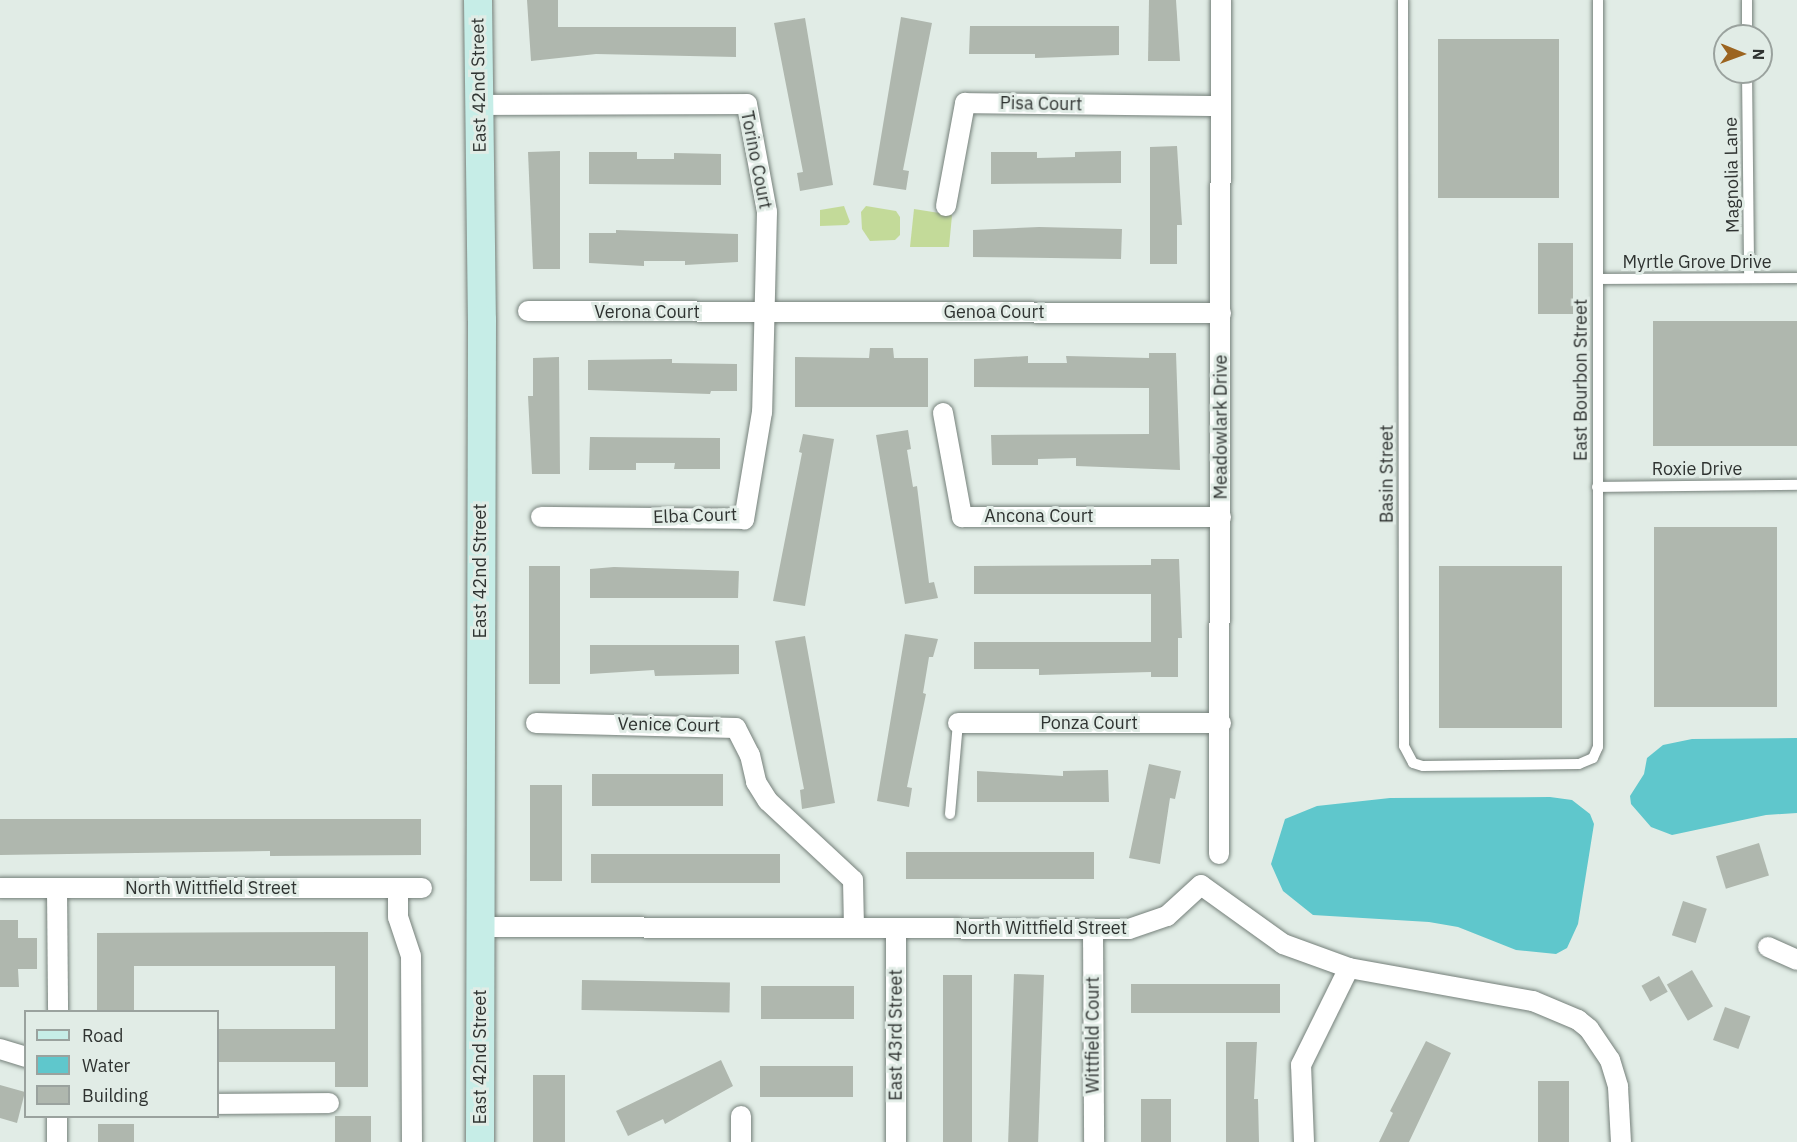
<!DOCTYPE html>
<style>
body{margin:0}
#map{position:relative;width:1797px;height:1142px;overflow:hidden;background:#e1ece6;font-family:"IBM Plex Sans",sans-serif}
div>[style]{position:absolute}
[style*='--x']{left:calc(var(--x)*1px);top:calc(var(--y)*1px);width:calc(var(--w)*1px);rotate:calc(var(--a)*1deg)}
.green>*{inset:0;background:#c3da99}
.water>*{inset:0;background:#5fc7cc}
.building>*{inset:0;background:#afb7ae;transform-origin:0 0}
.roads{filter:drop-shadow(0 0 2px #75807a) drop-shadow(0 0 2px #75807a)}
.lane>*{height:10px;margin:-5px;padding:0 5px;transform-origin:5px;border-radius:5px;background:#fff}
.street>*{height:20px;margin:-10px;padding:0 10px;transform-origin:10px;border-radius:10px;background:#fff}
.secondary>*{height:28px;margin:-14px;padding:0 14px;transform-origin:14px;border-radius:14px;background:#c6ede7}
span{translate:-50% -50%;white-space:nowrap;text-align:center;line-height:1.15;-webkit-text-stroke:6px #e1ece6;paint-order:stroke}
.street-label{font-size:18px;color:#2f3331}
.legend{position:absolute;left:24px;top:1010px;width:195px;height:108px;box-sizing:border-box;background:#e1ece6;border:2px solid #9aa29e;margin:0;padding:8px 10px;list-style:none;font-size:18px;color:#2f3331}
.legend li{display:flex;align-items:center;gap:12px;height:30px}
.legend b{width:30px;border:2px solid #9aa29e}
.north{position:absolute;left:1713px;top:24px;width:60px;height:60px;box-sizing:border-box;background:#e1ece6;border:2px solid #9aa29e;border-radius:50%;rotate:91deg;font-size:16px;font-weight:700;line-height:24px;text-align:center;color:#2f3331}
.north::after{content:'';display:block;margin:auto;width:21px;height:27px;background:#9c6420;clip-path:polygon(50% 0,100% 100%,50% 72%,0 100%)}
</style>
<div id="map">
<div class="green">
<i style="clip-path:polygon(844px 206px,850px 222px,847px 225px,820px 226px,820px 210px)"></i>
<i style="clip-path:polygon(866px 206px,896px 211px,900px 217px,900px 235px,895px 240px,870px 241px,862px 229px,861px 212px)"></i>
<i style="clip-path:polygon(914px 209px,952px 215px,949px 247px,910px 247px)"></i>
</div>
<div class="water">
<i style="clip-path:polygon(1797px 738px,1797px 813px,1766px 815px,1672px 835px,1651px 827px,1631px 804px,1630px 796px,1644px 774px,1647px 758px,1663px 745px,1692px 739px)"></i>
<i style="clip-path:polygon(1550px 797px,1572px 800px,1590px 814px,1594px 824px,1578px 924px,1567px 948px,1556px 954px,1516px 950px,1458px 927px,1429px 922px,1313px 915px,1283px 891px,1271px 864px,1285px 819px,1317px 806px,1390px 798px)"></i>
</div>
<div class="building">
<i style="clip-path:polygon(527px 0,558px 0,558px 27px,736px 27px,736px 57px,596px 54px,531px 61px)"></i>
<i style="clip-path:polygon(1149px 0,1176px 0,1180px 61px,1148px 61px)"></i>
<i style="clip-path:polygon(901px 17px,932px 23px,903px 170px,909px 171px,906px 190px,873px 185px)"></i>
<i style="clip-path:polygon(805px 18px,833px 185px,800px 191px,797px 173px,803px 172px,774px 23px)"></i>
<i style="clip-path:polygon(970px 26px,1119px 26px,1119px 55px,1035px 58px,1035px 54px,969px 54px)"></i>
<i style="left:1438px;top:39px;width:121px;height:159px"></i>
<i style="clip-path:polygon(1177px 146px,1182px 225px,1177px 225px,1177px 264px,1150px 264px,1150px 147px)"></i>
<i style="clip-path:polygon(560px 151px,560px 269px,533px 269px,528px 152px)"></i>
<i style="clip-path:polygon(1121px 151px,1121px 183px,991px 184px,991px 152px,1037px 152px,1037px 158px,1075px 157px,1075px 152px)"></i>
<i style="clip-path:polygon(589px 152px,637px 152px,637px 159px,674px 159px,674px 153px,721px 154px,721px 185px,589px 184px)"></i>
<i style="clip-path:polygon(1039px 227px,1122px 229px,1121px 259px,973px 257px,973px 230px)"></i>
<i style="clip-path:polygon(616px 230px,738px 234px,738px 262px,685px 265px,685px 261px,644px 261px,644px 266px,589px 263px,589px 233px,616px 233px)"></i>
<i style="left:1538px;top:243px;width:35px;height:71px"></i>
<i style="left:1653px;top:321px;width:144px;height:125px"></i>
<i style="clip-path:polygon(870px 348px,893px 348px,894px 358px,928px 358px,928px 407px,795px 407px,795px 357px,869px 358px)"></i>
<i style="clip-path:polygon(1149px 353px,1176px 353px,1180px 470px,1076px 466px,1076px 458px,1038px 459px,1038px 465px,992px 465px,991px 435px,1149px 434px,1149px 388px,974px 387px,974px 359px,1028px 356px,1028px 363px,1067px 363px,1066px 356px,1149px 358px)"></i>
<i style="clip-path:polygon(559px 357px,560px 474px,532px 474px,528px 396px,533px 396px,533px 358px)"></i>
<i style="clip-path:polygon(672px 359px,672px 363px,737px 364px,737px 391px,711px 391px,710px 394px,588px 390px,588px 360px)"></i>
<i style="clip-path:polygon(908px 430px,911px 449px,907px 450px,913px 487px,917px 486px,929px 583px,934px 582px,938px 598px,905px 604px,876px 435px)"></i>
<i style="clip-path:polygon(803px 434px,834px 439px,805px 606px,773px 601px,802px 453px,799px 452px)"></i>
<i style="clip-path:polygon(590px 437px,720px 438px,720px 469px,674px 469px,675px 463px,636px 463px,636px 470px,589px 470px)"></i>
<i style="left:1654px;top:527px;width:123px;height:180px"></i>
<i style="clip-path:polygon(1151px 559px,1179px 559px,1182px 638px,1178px 638px,1178px 677px,1151px 677px,1151px 672px,1039px 675px,1039px 669px,974px 669px,974px 642px,1151px 642px,1151px 594px,974px 594px,974px 566px,1151px 565px)"></i>
<i style="left:560px;top:566px;width:118px;height:31px;rotate:90deg"></i>
<i style="left:1439px;top:566px;width:123px;height:162px"></i>
<i style="clip-path:polygon(614px 567px,739px 571px,738px 598px,590px 598px,590px 569px)"></i>
<i style="clip-path:polygon(905px 634px,938px 639px,933px 657px,929px 657px,923px 693px,926px 694px,907px 787px,912px 788px,909px 807px,877px 801px)"></i>
<i style="clip-path:polygon(805px 636px,835px 803px,802px 809px,800px 790px,804px 789px,775px 641px)"></i>
<i style="clip-path:polygon(590px 645px,739px 645px,739px 674px,655px 676px,654px 670px,590px 674px)"></i>
<i style="clip-path:polygon(1149px 764px,1181px 771px,1175px 799px,1170px 798px,1160px 864px,1129px 858px)"></i>
<i style="clip-path:polygon(1108px 770px,1109px 802px,977px 802px,977px 771px,1063px 776px,1063px 771px)"></i>
<i style="left:723px;top:774px;width:32px;height:131px;rotate:90deg"></i>
<i style="left:530px;top:785px;width:32px;height:96px"></i>
<i style="clip-path:polygon(0 819px,421px 819px,421px 855px,270px 856px,270px 851px,0 855px)"></i>
<i style="left:1759px;top:843px;width:34px;height:45px;rotate:73deg"></i>
<i style="left:906px;top:852px;width:188px;height:27px"></i>
<i style="left:780px;top:854px;width:29px;height:189px;rotate:90deg"></i>
<i style="left:1683px;top:901px;width:25px;height:36px;rotate:18deg"></i>
<i style="clip-path:polygon(0 920px,18px 920px,18px 938px,37px 938px,37px 969px,18px 969px,19px 987px,0 987px)"></i>
<i style="clip-path:polygon(335px 932px,368px 932px,368px 1087px,335px 1087px,335px 1062px,218px 1062px,218px 1029px,335px 1029px,335px 966px,134px 966px,134px 1011px,97px 1011px,97px 933px)"></i>
<i style="left:1692px;top:970px;width:42px;height:29px;rotate:60deg"></i>
<i style="left:1014px;top:974px;width:30px;height:168px;rotate:2deg"></i>
<i style="left:972px;top:975px;width:167px;height:29px;rotate:90deg"></i>
<i style="left:1659px;top:976px;width:18px;height:20px;rotate:61deg"></i>
<i style="left:582px;top:980px;width:148px;height:30px;rotate:1deg"></i>
<i style="left:1280px;top:984px;width:29px;height:149px;rotate:90deg"></i>
<i style="left:761px;top:986px;width:93px;height:33px"></i>
<i style="left:1725px;top:1007px;width:27px;height:35px;rotate:20deg"></i>
<i style="clip-path:polygon(1426px 1041px,1451px 1053px,1409px 1142px,1379px 1142px,1393px 1113px,1390px 1111px)"></i>
<i style="clip-path:polygon(1226px 1042px,1257px 1042px,1254px 1099px,1258px 1099px,1259px 1142px,1226px 1142px)"></i>
<i style="clip-path:polygon(721px 1060px,733px 1086px,665px 1124px,663px 1119px,628px 1136px,616px 1111px)"></i>
<i style="left:853px;top:1066px;width:31px;height:93px;rotate:90deg"></i>
<i style="left:533px;top:1075px;width:32px;height:67px"></i>
<i style="left:1538px;top:1081px;width:31px;height:61px"></i>
<i style="clip-path:polygon(0 1085px,25px 1092px,17px 1123px,0 1118px)"></i>
<i style="left:1141px;top:1099px;width:30px;height:43px"></i>
<i style="left:371px;top:1116px;width:26px;height:36px;rotate:90deg"></i>
<i style="left:98px;top:1124px;width:36px;height:18px"></i>
</div>
<div class="roads">
<div class="lane">
<i style="--x:1403;--y:0;--w:746;--a:89.92"></i>
<i style="--x:1404;--y:746;--w:19;--a:62"></i>
<i style="--x:1413;--y:763;--w:10;--a:17"></i>
<i style="--x:1423;--y:766;--w:156;--a:-0.7"></i>
<i style="--x:1579;--y:764;--w:15;--a:-23"></i>
<i style="--x:1593;--y:758;--w:12;--a:-66"></i>
<i style="--x:1598;--y:747;--w:747;--a:-90"></i>
<i style="--x:1747;--y:0;--w:36;--a:90"></i>
<i style="--x:1747;--y:72;--w:206;--a:89.4"></i>
<i style="--x:1598;--y:279;--w:199;--a:-0.3"></i>
<i style="--x:1597;--y:487;--w:200;--a:-0.6"></i>
<i style="--x:950;--y:814;--w:91;--a:-85"></i>
</div>
<div class="street">
<i style="--x:479;--y:105;--w:268;--a:-0.2"></i>
<i style="--x:747;--y:104;--w:110;--a:79.5"></i>
<i style="--x:767;--y:212;--w:200;--a:91.4"></i>
<i style="--x:762;--y:412;--w:109;--a:99.5"></i>
<i style="--x:744;--y:519;--w:203;--a:-179.4"></i>
<i style="--x:946;--y:206;--w:105;--a:-79.5"></i>
<i style="--x:965;--y:103;--w:256;--a:0.7"></i>
<i style="--x:528;--y:311;--w:693;--a:0.17"></i>
<i style="--x:943;--y:413;--w:106;--a:79.6"></i>
<i style="--x:962;--y:517;--w:259;--a:0"></i>
<i style="--x:536;--y:723;--w:200;--a:1.4"></i>
<i style="--x:736;--y:728;--w:30;--a:63"></i>
<i style="--x:750;--y:755;--w:28;--a:77"></i>
<i style="--x:756;--y:782;--w:22;--a:58"></i>
<i style="--x:768;--y:801;--w:116;--a:42.9"></i>
<i style="--x:853;--y:880;--w:48;--a:88.8"></i>
<i style="--x:958;--y:723;--w:263;--a:0"></i>
<i style="--x:1219;--y:854;--w:854;--a:-89.87"></i>
<i style="--x:0;--y:888;--w:422;--a:0"></i>
<i style="--x:57;--y:888;--w:124;--a:89.5"></i>
<i style="--x:398;--y:888;--w:29;--a:90"></i>
<i style="--x:398;--y:917;--w:41;--a:71.6"></i>
<i style="--x:411;--y:956;--w:186;--a:89.7"></i>
<i style="--x:480;--y:927;--w:649;--a:0.18"></i>
<i style="--x:1129;--y:929;--w:40;--a:-18.9"></i>
<i style="--x:1167;--y:916;--w:46;--a:-42.4"></i>
<i style="--x:1201;--y:885;--w:101;--a:35.7"></i>
<i style="--x:1283;--y:944;--w:70;--a:20"></i>
<i style="--x:1349;--y:968;--w:187;--a:10.2"></i>
<i style="--x:1533;--y:1001;--w:49;--a:22.9"></i>
<i style="--x:1578;--y:1020;--w:14;--a:39"></i>
<i style="--x:1589;--y:1029;--w:37;--a:56"></i>
<i style="--x:1610;--y:1060;--w:28;--a:73"></i>
<i style="--x:1618;--y:1087;--w:55;--a:86.9"></i>
<i style="--x:896;--y:928;--w:214;--a:90"></i>
<i style="--x:1093;--y:929;--w:213;--a:89.7"></i>
<i style="--x:1768;--y:947;--w:32;--a:24"></i>
<i style="--x:0;--y:1049;--w:27;--a:17"></i>
<i style="--x:218;--y:1104;--w:111;--a:-0.5"></i>
<i style="--x:57;--y:1142;--w:26;--a:-90"></i>
<i style="--x:741;--y:1142;--w:26;--a:-90"></i>
<i style="--x:1304;--y:1142;--w:77;--a:-92.2"></i>
<i style="--x:1301;--y:1065;--w:108;--a:-63.7"></i>
</div>
<div class="secondary">
<i style="--x:478;--y:0;--w:320;--a:89.3"></i>
<i style="--x:482;--y:320;--w:822;--a:90.14"></i>
</div>
</div>
<div class="street-label">
<span style="left:479px;top:85px;rotate:-91deg">East 42nd Street</span>
<span style="left:1041px;top:104px;rotate:1deg">Pisa Court</span>
<span style="left:756px;top:160px;rotate:79deg">Torino Court</span>
<span style="left:1732px;top:175px;rotate:-91deg">Magnolia Lane</span>
<span style="left:1697px;top:262px">Myrtle Grove Drive</span>
<span style="left:647px;top:312px">Verona Court</span>
<span style="left:994px;top:312px">Genoa Court</span>
<span style="left:1581px;top:380px;rotate:-90deg">East Bourbon Street</span>
<span style="left:1221px;top:427px;rotate:-90deg">Meadowlark Drive</span>
<span style="left:1697px;top:469px">Roxie Drive</span>
<span style="left:1387px;top:474px;rotate:-90deg">Basin Street</span>
<span style="left:695px;top:516px;rotate:-2deg">Elba Court</span>
<span style="left:1039px;top:516px">Ancona Court</span>
<span style="left:480px;top:571px;rotate:-90deg">East 42nd Street</span>
<span style="left:1089px;top:723px">Ponza Court</span>
<span style="left:669px;top:725px;rotate:1deg">Venice Court</span>
<span style="left:211px;top:888px">North Wittfield Street</span>
<span style="left:1041px;top:928px">North Wittfield Street</span>
<span style="left:896px;top:1035px;rotate:-90deg">East 43rd Street</span>
<span style="left:1093px;top:1035px;rotate:-90deg">Wittfield Court</span>
<span style="left:480px;top:1057px;rotate:-90deg">East 42nd Street</span>
</div>
<ul class="legend">
<li><b style="height:8px;background:#c6ede7"></b>Road</li>
<li><b style="height:16px;background:#5fc7cc"></b>Water</li>
<li><b style="height:16px;background:#afb7ae"></b>Building</li>
</ul>
<div class="north">N</div>
</div>
